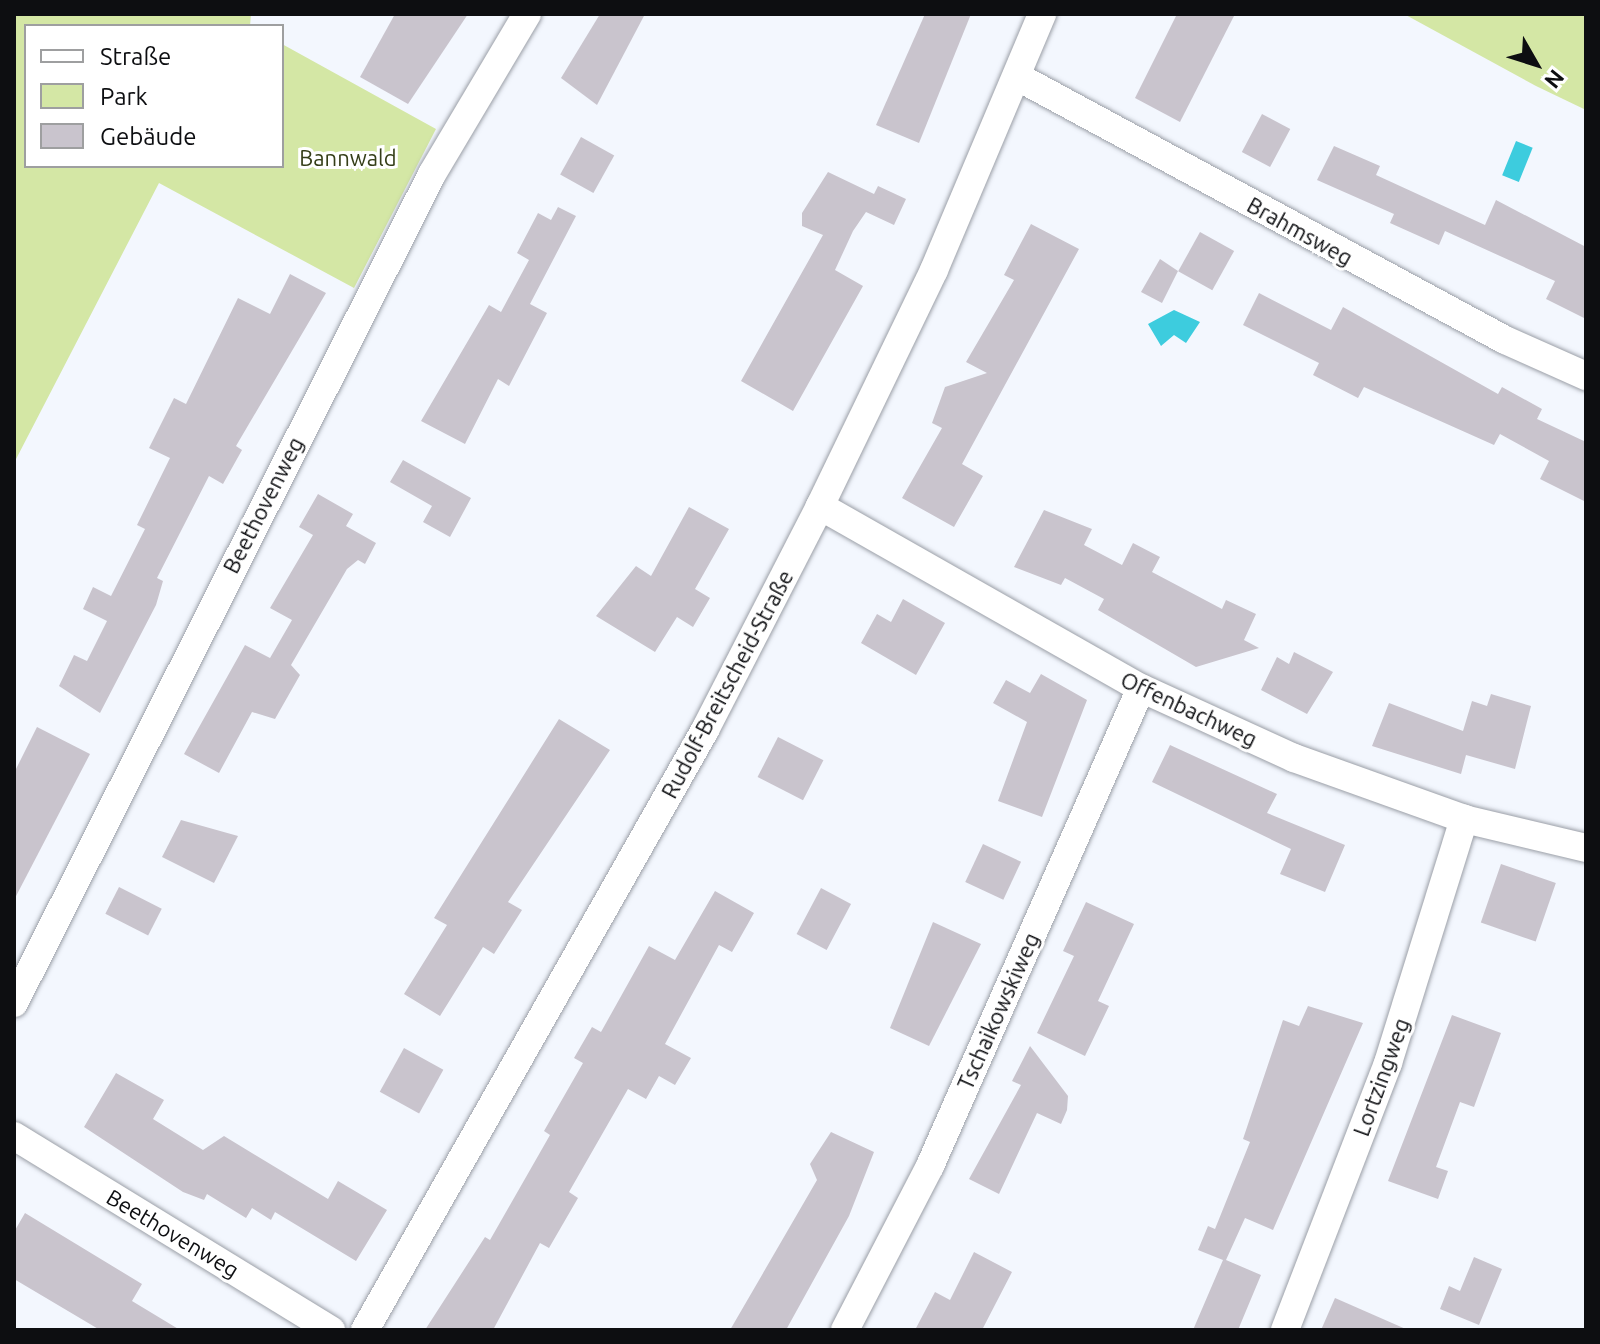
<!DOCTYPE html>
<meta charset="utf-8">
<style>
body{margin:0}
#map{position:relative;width:1600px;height:1344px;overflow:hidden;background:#f3f7fe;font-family:Ubuntu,sans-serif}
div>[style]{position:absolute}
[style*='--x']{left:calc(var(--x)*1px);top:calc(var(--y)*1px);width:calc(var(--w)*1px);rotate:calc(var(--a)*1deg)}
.green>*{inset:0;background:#d4e7a5}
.water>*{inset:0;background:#3dccde;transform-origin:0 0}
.building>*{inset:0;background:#c9c4cd;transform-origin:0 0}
.roads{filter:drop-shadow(0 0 2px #9b9fa7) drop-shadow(0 0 2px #9b9fa7)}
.minor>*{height:28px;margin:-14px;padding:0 14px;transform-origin:14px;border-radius:14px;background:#fff}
span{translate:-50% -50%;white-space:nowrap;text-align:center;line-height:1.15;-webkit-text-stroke:6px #fff;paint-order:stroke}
.park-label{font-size:22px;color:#353e18}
.street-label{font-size:22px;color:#0d0e11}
.frame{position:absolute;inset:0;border:16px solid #0d0e11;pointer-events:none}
.legend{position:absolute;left:24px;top:24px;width:260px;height:144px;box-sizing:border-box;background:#fff;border:2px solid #9e9fa0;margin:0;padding:10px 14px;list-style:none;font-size:24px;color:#0d0e11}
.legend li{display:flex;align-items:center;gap:16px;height:40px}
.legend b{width:40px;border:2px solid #9e9fa0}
.north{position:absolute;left:1496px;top:24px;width:80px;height:80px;-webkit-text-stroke:6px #fff;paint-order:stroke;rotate:129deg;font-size:22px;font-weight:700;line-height:32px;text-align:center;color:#0d0e11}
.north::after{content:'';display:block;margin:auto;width:28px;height:36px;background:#0d0e11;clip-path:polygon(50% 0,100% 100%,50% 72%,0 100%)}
</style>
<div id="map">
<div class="green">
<i style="clip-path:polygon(14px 14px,251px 14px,250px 26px,26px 26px,26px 166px,282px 166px,282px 44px,436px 129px,354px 288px,159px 183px,14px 463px)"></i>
<i style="clip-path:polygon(1404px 14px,1586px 14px,1586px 110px,1536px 86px)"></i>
</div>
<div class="water">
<i style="left:1516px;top:141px;width:18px;height:37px;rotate:22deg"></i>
<i style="clip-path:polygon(1174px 310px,1200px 322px,1186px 343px,1174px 335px,1161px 346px,1148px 324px)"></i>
</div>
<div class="building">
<i style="clip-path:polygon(395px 14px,468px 14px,408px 104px,360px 77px)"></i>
<i style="clip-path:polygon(600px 14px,645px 14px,597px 105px,561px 78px)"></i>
<i style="clip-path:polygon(925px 14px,971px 14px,919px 143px,876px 125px)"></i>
<i style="clip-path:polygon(1177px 14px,1235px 14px,1180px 122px,1135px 98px)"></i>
<i style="left:1262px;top:114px;width:32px;height:43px;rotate:28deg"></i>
<i style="left:581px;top:137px;width:38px;height:43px;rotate:29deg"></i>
<i style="clip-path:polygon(1334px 146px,1380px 166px,1376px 175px,1485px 225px,1496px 200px,1586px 247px,1586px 319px,1546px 299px,1555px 281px,1445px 231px,1439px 245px,1390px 223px,1394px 214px,1317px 180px)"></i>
<i style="clip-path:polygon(828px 172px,874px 194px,878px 186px,906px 199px,894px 225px,866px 212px,853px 231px,835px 270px,863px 286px,793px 411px,741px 381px,823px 235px,802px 226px,802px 213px)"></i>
<i style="clip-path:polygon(558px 207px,576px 216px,530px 304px,547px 313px,509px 386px,498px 379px,465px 444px,421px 421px,489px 305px,501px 312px,529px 260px,517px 253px,538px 213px,551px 220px)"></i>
<i style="clip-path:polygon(1031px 224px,1079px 249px,962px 464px,983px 476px,954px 527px,902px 498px,942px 428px,932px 423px,945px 387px,987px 373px,966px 362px,1014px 280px,1004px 275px)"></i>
<i style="left:1200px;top:232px;width:39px;height:45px;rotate:29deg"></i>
<i style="clip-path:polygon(1160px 259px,1178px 271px,1162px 303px,1141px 292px)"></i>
<i style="clip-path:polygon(290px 274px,326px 293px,236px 446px,242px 450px,223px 484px,209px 476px,157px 578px,163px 581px,156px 605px,100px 713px,59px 686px,74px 655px,87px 661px,107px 621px,83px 609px,93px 587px,111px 596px,145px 529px,137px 525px,170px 458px,149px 448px,174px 398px,186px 404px,238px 298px,270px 314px)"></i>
<i style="clip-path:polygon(1259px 293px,1331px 330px,1343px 307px,1498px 394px,1502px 387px,1542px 409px,1537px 419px,1586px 442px,1586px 502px,1540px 479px,1549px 461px,1500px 434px,1494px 445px,1364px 387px,1358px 398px,1313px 375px,1319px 363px,1243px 325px)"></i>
<i style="clip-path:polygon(403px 460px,471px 498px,450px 537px,423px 522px,432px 506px,390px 482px)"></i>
<i style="clip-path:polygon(318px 494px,353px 514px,346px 526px,376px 543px,365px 564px,358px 560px,347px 569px,291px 665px,300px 675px,275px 719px,252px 712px,219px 773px,184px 754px,245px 645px,270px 658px,292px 620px,270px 608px,313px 535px,299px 527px)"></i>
<i style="clip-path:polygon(689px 507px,729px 529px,695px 589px,710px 598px,693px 627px,677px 617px,655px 652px,596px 616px,636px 566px,651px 576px)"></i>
<i style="clip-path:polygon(1044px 510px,1092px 529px,1084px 545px,1122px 565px,1133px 543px,1160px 557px,1152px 572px,1222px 609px,1226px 600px,1256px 614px,1244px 640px,1259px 648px,1196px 667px,1098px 610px,1104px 599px,1065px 578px,1061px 585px,1014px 567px)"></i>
<i style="clip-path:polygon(903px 599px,945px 623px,916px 675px,861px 643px,877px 614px,891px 622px)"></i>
<i style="clip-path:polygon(1294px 652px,1333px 672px,1307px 714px,1261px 690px,1277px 657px,1289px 664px)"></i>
<i style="clip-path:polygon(1041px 674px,1087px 700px,1042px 817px,998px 801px,1027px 722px,993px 703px,1006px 680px,1030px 693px)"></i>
<i style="clip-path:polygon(1491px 694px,1531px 706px,1515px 769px,1466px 755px,1461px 774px,1372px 746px,1389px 703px,1463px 731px,1472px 701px,1487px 706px)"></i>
<i style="clip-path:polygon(559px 719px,610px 750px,508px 902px,522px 910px,494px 954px,483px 947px,440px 1016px,404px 994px,447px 925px,434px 918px)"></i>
<i style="clip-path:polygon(37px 727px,90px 754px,14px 900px,14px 773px)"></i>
<i style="left:778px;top:737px;width:51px;height:45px;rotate:27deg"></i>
<i style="clip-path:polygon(1170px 745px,1277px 794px,1267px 813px,1345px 845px,1325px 892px,1280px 874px,1291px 849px,1152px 782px)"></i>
<i style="clip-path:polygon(181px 820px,238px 836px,214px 883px,162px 857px)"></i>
<i style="left:983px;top:844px;width:42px;height:42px;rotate:25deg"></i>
<i style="left:1501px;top:864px;width:58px;height:62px;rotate:19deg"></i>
<i style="left:119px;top:887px;width:48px;height:30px;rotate:27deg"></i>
<i style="left:821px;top:888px;width:34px;height:52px;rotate:28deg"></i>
<i style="clip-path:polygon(715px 891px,754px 913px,732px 952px,719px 945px,665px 1044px,691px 1058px,675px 1085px,659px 1076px,646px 1099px,628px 1089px,569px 1192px,578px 1198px,549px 1248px,540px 1243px,493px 1330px,425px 1330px,485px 1237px,490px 1240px,550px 1135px,544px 1131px,583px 1063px,574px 1058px,592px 1027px,601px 1032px,649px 946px,675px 960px)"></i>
<i style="clip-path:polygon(1086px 902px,1134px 924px,1098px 1001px,1109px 1006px,1085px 1056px,1037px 1033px,1074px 956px,1063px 951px)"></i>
<i style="clip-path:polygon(933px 922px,981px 944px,929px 1046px,890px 1028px)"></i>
<i style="clip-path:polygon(1308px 1006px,1363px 1023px,1273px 1230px,1245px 1218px,1226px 1260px,1261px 1275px,1238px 1330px,1193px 1330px,1223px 1260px,1198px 1250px,1208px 1226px,1215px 1229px,1250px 1142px,1243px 1139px,1283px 1020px,1299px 1026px)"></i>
<i style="clip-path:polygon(1452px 1015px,1501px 1033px,1474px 1107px,1460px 1102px,1436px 1167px,1448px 1171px,1438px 1199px,1388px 1181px)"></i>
<i style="clip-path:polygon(1030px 1046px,1068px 1096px,1067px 1110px,1061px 1124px,1037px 1113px,999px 1194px,969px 1179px,1021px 1085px,1012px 1081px)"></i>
<i style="left:404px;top:1048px;width:45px;height:50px;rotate:29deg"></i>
<i style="clip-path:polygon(116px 1073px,164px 1100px,153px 1119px,203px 1150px,224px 1136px,328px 1199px,338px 1181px,387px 1210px,356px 1261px,275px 1212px,271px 1220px,252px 1208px,246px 1218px,207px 1194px,204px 1200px,183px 1192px,84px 1127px)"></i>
<i style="clip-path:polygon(831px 1132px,874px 1152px,849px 1216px,786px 1330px,730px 1330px,817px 1180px,810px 1164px)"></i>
<i style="clip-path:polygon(25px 1213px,142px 1284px,132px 1301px,180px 1330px,100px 1330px,14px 1279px,14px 1232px)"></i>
<i style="clip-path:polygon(974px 1252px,1012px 1272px,982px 1330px,915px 1330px,935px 1292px,950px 1300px)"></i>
<i style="clip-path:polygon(1474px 1257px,1502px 1269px,1479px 1325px,1440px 1309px,1449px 1286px,1460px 1291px)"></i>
<i style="clip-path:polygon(1335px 1298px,1408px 1330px,1321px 1330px)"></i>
</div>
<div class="roads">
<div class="minor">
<i style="--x:1018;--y:77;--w:553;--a:28.37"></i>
<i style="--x:1505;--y:340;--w:89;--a:24"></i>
<i style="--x:820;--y:506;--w:369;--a:29.6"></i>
<i style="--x:1141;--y:688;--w:168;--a:24.6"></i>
<i style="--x:1294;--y:758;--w:181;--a:19.7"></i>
<i style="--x:1464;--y:819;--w:125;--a:13.4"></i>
<i style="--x:14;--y:1003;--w:928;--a:-63.24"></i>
<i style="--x:432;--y:174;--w:186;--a:-59.3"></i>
<i style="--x:14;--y:1136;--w:372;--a:31.5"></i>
<i style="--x:365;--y:1330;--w:690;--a:-60.46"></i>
<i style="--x:705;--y:730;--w:252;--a:-62.8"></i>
<i style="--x:820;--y:506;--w:262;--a:-64.2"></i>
<i style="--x:934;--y:270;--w:278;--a:-67.1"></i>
<i style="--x:845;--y:1330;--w:185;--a:-62.6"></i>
<i style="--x:930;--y:1166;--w:522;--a:-66.18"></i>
<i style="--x:1285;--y:1330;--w:286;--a:-68.9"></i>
<i style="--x:1388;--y:1063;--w:256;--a:-72.7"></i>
</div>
</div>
<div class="park-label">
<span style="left:348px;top:158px">Bannwald</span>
</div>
<div class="street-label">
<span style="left:1300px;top:231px;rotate:29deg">Brahmsweg</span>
<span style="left:263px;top:505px;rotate:-63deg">Beethovenweg</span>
<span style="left:727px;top:684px;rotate:-62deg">Rudolf-Breitscheid-Straße</span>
<span style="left:1189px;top:709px;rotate:25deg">Offenbachweg</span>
<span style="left:998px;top:1011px;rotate:-66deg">Tschaikowskiweg</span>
<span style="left:1381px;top:1077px;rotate:-70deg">Lortzingweg</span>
<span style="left:173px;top:1233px;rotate:31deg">Beethovenweg</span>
</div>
<div class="frame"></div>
<ul class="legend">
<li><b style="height:10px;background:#fff"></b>Straße</li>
<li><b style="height:22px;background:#d4e7a5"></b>Park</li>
<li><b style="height:22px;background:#c9c4cd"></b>Gebäude</li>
</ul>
<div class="north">N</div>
</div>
